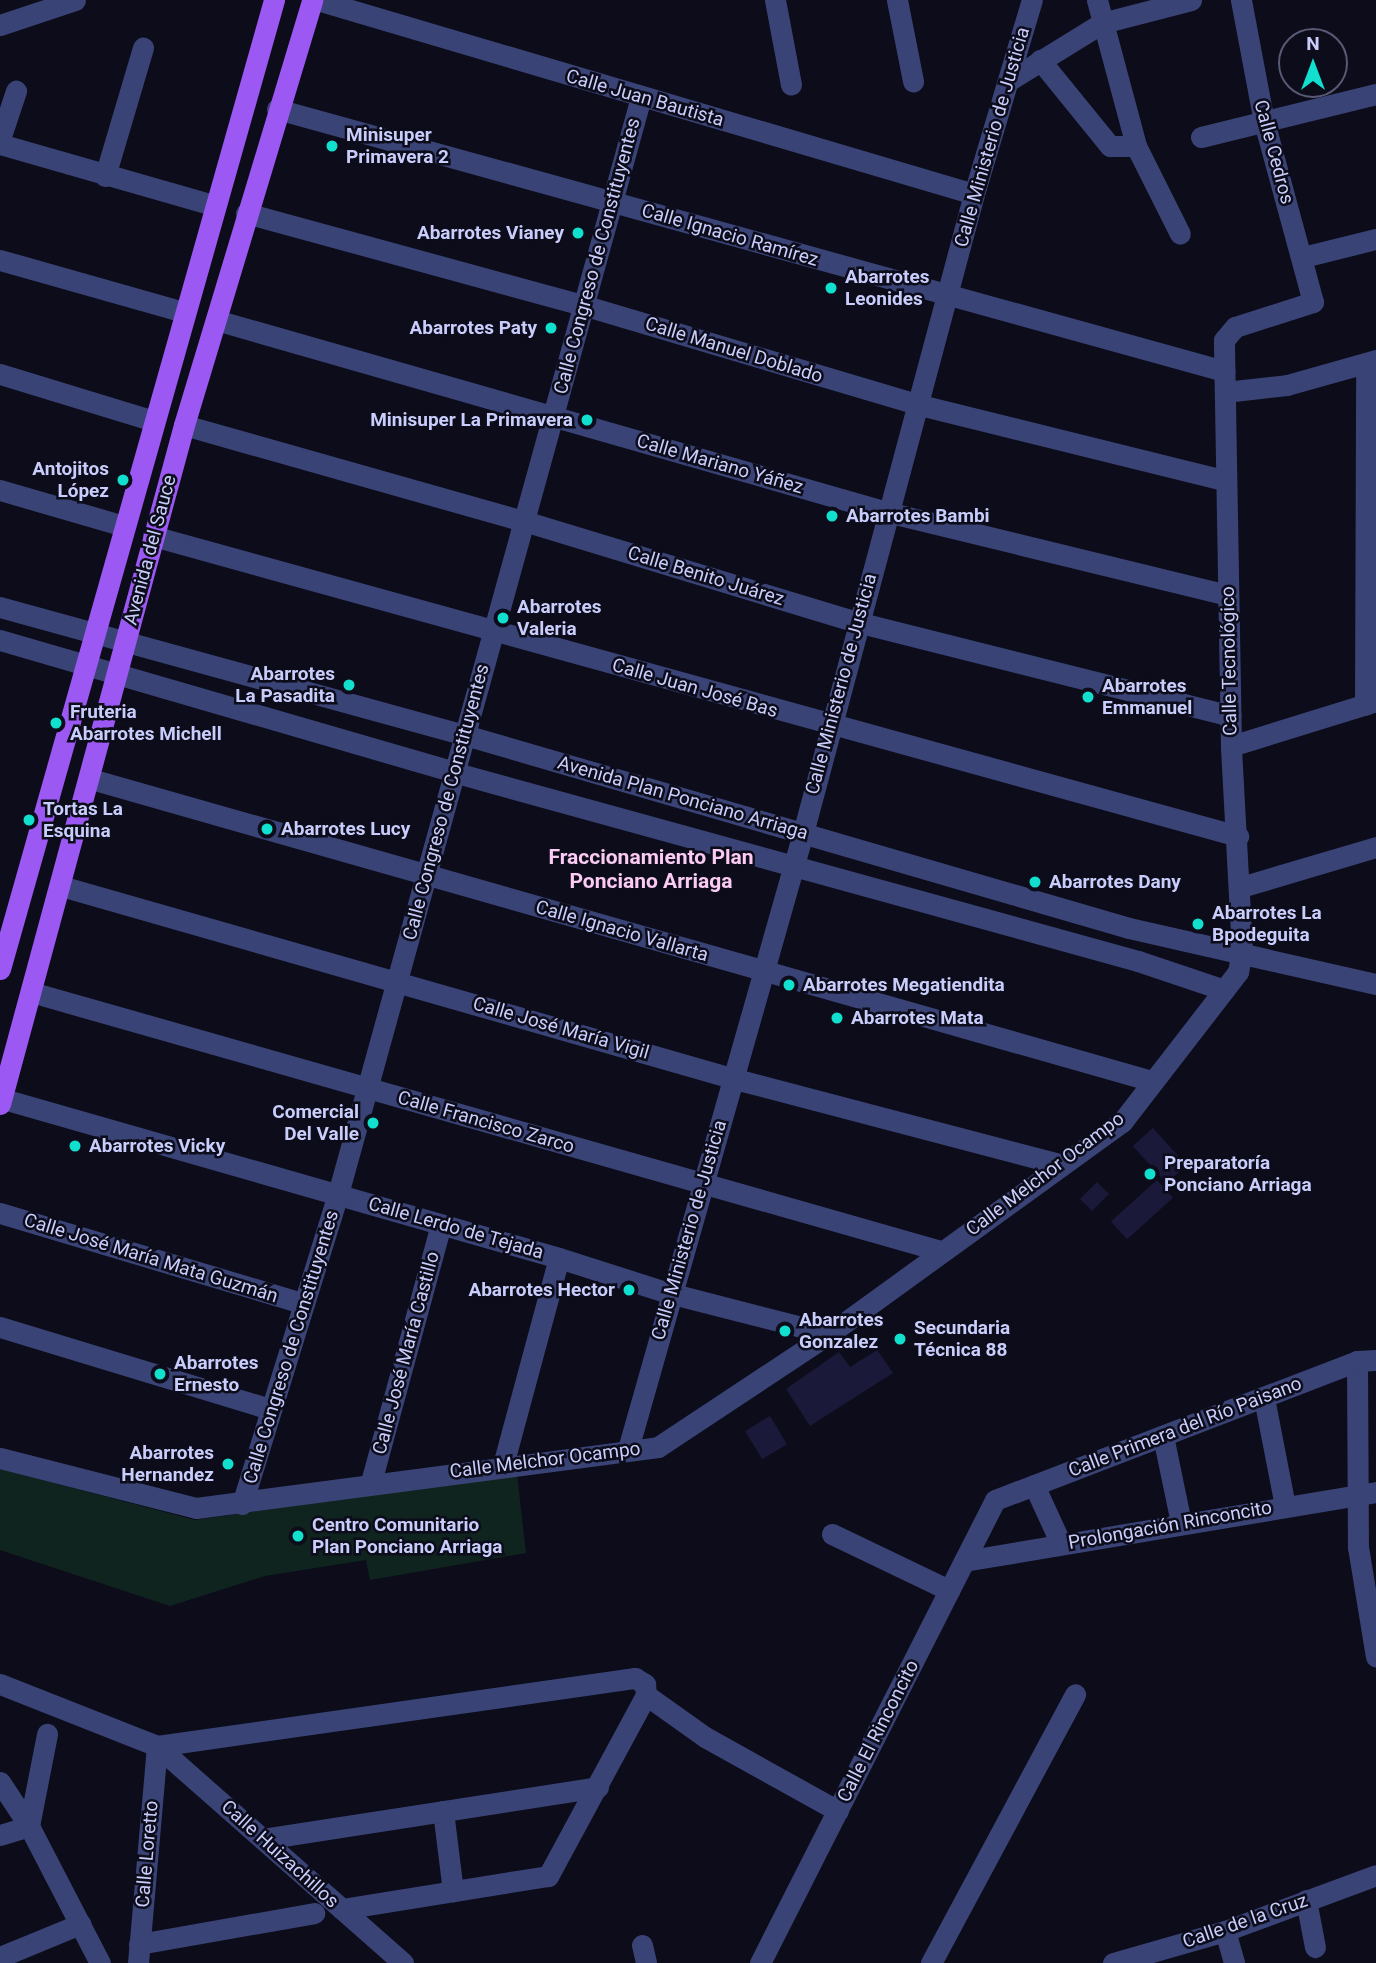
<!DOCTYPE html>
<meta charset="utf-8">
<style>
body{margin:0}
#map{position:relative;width:1376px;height:1963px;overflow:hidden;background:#0c0c1a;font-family:Roboto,sans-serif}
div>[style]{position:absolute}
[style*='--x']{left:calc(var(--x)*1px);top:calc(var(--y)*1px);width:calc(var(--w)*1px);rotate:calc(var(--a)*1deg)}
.green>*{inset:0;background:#10241f}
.building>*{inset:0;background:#1a193a;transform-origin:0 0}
.minor>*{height:21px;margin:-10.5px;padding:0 10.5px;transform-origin:10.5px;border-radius:10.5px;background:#3a4376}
.major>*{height:21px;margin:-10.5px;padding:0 10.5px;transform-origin:10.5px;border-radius:10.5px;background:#9c58f3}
.dots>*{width:19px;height:19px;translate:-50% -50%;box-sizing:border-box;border:4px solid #0c0c1a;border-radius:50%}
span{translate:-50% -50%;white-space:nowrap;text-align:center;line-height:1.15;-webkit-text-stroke:5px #0c0c1a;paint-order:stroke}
.street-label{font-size:19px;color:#c9cdfb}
.poi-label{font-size:19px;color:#c9cdfb;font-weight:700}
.left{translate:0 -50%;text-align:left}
.right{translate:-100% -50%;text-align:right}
.neighbourhood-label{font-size:21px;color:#fbcbf3;font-weight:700}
.north{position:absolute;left:1278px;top:28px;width:70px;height:70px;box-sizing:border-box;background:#0c0c1a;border:2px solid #585974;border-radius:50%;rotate:0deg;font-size:19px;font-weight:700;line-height:28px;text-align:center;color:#c9cdfb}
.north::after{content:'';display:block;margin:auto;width:24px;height:32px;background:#10e0cd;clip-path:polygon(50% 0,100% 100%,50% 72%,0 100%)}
</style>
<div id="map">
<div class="green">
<i style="clip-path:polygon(0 1469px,195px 1520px,517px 1474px,526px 1553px,370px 1580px,366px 1560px,265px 1576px,170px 1606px,0 1550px)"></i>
</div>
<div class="building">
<i style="left:1153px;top:1128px;width:50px;height:27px;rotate:48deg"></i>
<i style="left:1157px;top:1180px;width:24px;height:62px;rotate:48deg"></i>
<i style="left:1097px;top:1182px;width:17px;height:24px;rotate:45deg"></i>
<i style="clip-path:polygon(877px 1350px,893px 1373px,810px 1426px,786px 1389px,839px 1352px,850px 1367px)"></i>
<i style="left:770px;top:1416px;width:33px;height:29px;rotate:59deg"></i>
</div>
<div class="minor">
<i style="--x:317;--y:0;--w:685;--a:16.45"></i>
<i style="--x:775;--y:0;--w:86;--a:79.3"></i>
<i style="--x:897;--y:0;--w:83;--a:78.8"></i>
<i style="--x:1097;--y:0;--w:151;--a:75"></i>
<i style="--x:1136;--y:146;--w:98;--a:63.4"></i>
<i style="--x:0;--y:25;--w:79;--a:-18.4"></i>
<i style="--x:1040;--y:60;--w:111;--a:50.9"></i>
<i style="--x:1110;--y:146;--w:26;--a:0"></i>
<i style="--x:1008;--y:81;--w:110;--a:-31.7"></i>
<i style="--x:1102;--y:23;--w:92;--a:-14.5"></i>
<i style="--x:277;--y:109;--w:983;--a:15.46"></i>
<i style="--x:1201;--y:137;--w:180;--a:-13.8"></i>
<i style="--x:0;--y:139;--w:51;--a:-71.6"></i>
<i style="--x:0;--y:144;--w:222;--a:16"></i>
<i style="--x:105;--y:176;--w:134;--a:-73.5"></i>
<i style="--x:246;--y:213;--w:352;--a:15.3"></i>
<i style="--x:586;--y:306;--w:344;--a:16.5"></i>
<i style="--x:916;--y:404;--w:317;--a:13.9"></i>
<i style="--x:1303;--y:257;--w:75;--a:-13.9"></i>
<i style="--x:0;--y:260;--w:191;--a:15.8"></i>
<i style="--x:216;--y:320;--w:698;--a:15.97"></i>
<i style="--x:887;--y:512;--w:350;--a:13.7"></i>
<i style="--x:0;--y:374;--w:161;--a:17"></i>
<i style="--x:1225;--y:392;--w:62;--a:-6.4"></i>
<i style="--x:1287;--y:385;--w:92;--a:-15.7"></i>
<i style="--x:184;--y:425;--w:353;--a:15.8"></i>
<i style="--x:524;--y:521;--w:348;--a:16.9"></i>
<i style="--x:857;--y:622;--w:385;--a:14.1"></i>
<i style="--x:0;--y:490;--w:129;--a:16.2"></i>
<i style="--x:153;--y:536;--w:1126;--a:15.46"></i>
<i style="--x:0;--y:607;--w:482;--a:15.4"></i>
<i style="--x:465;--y:735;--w:691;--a:16.21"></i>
<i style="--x:1129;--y:928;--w:253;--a:12.8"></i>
<i style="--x:0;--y:640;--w:472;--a:16.2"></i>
<i style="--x:453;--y:772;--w:711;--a:15.42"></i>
<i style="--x:1138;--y:961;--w:91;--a:18.6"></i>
<i style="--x:1365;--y:705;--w:342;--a:-89.8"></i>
<i style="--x:1231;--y:746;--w:152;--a:-17.2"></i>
<i style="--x:91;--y:779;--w:1103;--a:15.89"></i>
<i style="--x:61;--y:886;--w:701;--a:15.98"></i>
<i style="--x:735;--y:1079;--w:338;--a:14.7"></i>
<i style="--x:1241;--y:887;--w:141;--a:-16.5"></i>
<i style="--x:31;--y:992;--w:946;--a:15.89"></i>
<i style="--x:0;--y:1098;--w:581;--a:15.97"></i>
<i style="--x:559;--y:1258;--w:115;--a:17.7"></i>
<i style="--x:669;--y:1293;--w:165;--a:14.4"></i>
<i style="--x:0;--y:1213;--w:314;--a:16.6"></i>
<i style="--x:0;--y:1327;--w:282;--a:16.9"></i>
<i style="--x:1357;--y:1361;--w:186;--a:89.7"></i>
<i style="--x:1358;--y:1547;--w:111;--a:80.7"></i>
<i style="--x:1264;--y:1398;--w:110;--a:79"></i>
<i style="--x:1163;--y:1436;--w:89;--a:78.3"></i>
<i style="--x:628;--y:1449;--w:640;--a:-74.14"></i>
<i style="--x:803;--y:833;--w:661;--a:-75.02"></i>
<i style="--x:974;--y:194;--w:202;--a:-73.4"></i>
<i style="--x:0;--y:1458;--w:202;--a:14.3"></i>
<i style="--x:196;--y:1508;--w:466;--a:-7.5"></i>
<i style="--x:658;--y:1447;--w:205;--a:-33.5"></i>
<i style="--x:829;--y:1334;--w:362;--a:-35.9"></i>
<i style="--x:1122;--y:1122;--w:190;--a:-52.3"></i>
<i style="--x:1238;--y:972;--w:21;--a:-79"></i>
<i style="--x:1242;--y:951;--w:205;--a:-93.1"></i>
<i style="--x:1231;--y:746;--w:406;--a:-91"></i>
<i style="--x:1224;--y:340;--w:17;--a:-50"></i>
<i style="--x:1235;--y:327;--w:82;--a:-17.8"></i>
<i style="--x:1313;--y:302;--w:187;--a:-105.2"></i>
<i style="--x:1264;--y:122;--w:124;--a:-100.7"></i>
<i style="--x:503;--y:1465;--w:214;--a:-74.9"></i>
<i style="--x:371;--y:1482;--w:267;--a:-74.8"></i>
<i style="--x:1034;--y:1485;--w:65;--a:65.4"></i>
<i style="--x:242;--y:1504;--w:325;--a:-72.8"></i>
<i style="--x:338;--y:1194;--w:1138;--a:-74.56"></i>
<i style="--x:832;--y:1534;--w:130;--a:25.6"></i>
<i style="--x:964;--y:1561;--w:418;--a:-9.5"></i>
<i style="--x:0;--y:1684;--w:169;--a:21.5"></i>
<i style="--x:157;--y:1746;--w:483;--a:-8.1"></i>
<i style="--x:635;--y:1678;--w:12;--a:31"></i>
<i style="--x:645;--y:1684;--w:11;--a:85"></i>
<i style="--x:646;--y:1695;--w:206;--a:118.4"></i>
<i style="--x:548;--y:1876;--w:209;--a:170.9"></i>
<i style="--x:646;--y:1695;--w:72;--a:35.4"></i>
<i style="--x:705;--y:1737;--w:152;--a:29.1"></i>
<i style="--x:157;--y:1746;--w:328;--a:41.4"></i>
<i style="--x:0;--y:1782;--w:53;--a:56.6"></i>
<i style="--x:29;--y:1826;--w:154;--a:62.6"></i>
<i style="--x:443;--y:1811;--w:81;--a:82.9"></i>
<i style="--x:0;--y:1835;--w:30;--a:-17"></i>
<i style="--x:29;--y:1826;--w:94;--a:-78.9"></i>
<i style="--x:263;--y:1839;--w:339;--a:-8.8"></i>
<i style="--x:1306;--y:1900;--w:48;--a:79.2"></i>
<i style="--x:1225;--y:1931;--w:33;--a:74"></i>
<i style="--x:139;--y:1944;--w:178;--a:-10"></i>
<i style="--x:642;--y:1945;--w:18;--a:77"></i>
<i style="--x:0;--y:1957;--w:87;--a:-22.4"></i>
<i style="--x:138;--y:1963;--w:218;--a:-85"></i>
<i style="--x:760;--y:1963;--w:519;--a:-63.09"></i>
<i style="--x:995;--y:1500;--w:388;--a:-21"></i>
<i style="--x:1357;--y:1361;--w:19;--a:-3"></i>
<i style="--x:931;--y:1963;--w:305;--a:-61.8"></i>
<i style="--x:1113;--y:1963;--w:116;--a:-15.9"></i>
<i style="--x:1225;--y:1931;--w:161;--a:-20.3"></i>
</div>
<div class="major">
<i style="--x:0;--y:969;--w:1007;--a:-74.21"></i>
<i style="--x:0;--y:1104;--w:703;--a:-74.84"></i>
<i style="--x:184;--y:425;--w:444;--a:-73.2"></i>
</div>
<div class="dots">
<i style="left:332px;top:146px;background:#10e0cd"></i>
<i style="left:578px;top:233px;background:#10e0cd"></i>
<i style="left:831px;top:288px;background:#10e0cd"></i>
<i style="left:551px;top:328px;background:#10e0cd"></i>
<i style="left:587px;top:420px;background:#10e0cd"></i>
<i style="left:123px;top:480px;background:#10e0cd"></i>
<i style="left:832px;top:516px;background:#10e0cd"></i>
<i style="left:503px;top:618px;background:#10e0cd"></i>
<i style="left:349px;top:685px;background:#10e0cd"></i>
<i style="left:1088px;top:697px;background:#10e0cd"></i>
<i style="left:56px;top:723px;background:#10e0cd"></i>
<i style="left:29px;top:820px;background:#10e0cd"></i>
<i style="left:267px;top:829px;background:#10e0cd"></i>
<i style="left:1035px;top:882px;background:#10e0cd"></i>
<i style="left:1198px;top:924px;background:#10e0cd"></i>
<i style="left:789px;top:985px;background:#10e0cd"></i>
<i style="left:837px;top:1018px;background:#10e0cd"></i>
<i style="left:373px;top:1123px;background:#10e0cd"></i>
<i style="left:75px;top:1146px;background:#10e0cd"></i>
<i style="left:1150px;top:1174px;background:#10e0cd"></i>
<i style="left:629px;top:1290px;background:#10e0cd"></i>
<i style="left:785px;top:1331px;background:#10e0cd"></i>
<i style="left:900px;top:1339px;background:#10e0cd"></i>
<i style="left:160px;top:1374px;background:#10e0cd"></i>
<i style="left:228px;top:1464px;background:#10e0cd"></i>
<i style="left:298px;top:1536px;background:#10e0cd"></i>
</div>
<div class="street-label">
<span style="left:645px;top:98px;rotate:16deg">Calle Juan Bautista</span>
<span style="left:992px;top:137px;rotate:-74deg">Calle Ministerio de Justicia</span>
<span style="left:1274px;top:152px;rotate:75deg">Calle Cedros</span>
<span style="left:730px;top:235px;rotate:16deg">Calle Ignacio Ramírez</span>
<span style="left:597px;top:256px;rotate:-75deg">Calle Congreso de Constituyentes</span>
<span style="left:734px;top:350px;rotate:17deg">Calle Manuel Doblado</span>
<span style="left:720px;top:464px;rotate:16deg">Calle Mariano Yáñez</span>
<span style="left:150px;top:550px;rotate:-75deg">Avenida del Sauce</span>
<span style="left:706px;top:576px;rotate:17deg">Calle Benito Juárez</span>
<span style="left:1229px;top:661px;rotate:-91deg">Calle Tecnológico</span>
<span style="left:841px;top:684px;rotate:-75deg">Calle Ministerio de Justicia</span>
<span style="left:695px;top:688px;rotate:16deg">Calle Juan José Bas</span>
<span style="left:683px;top:798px;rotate:16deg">Avenida Plan Ponciano Arriaga</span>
<span style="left:446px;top:802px;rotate:-75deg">Calle Congreso de Constituyentes</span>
<span style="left:622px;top:931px;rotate:16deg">Calle Ignacio Vallarta</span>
<span style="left:561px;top:1028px;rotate:16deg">Calle José María Vigil</span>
<span style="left:486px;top:1122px;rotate:16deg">Calle Francisco Zarco</span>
<span style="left:1045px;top:1174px;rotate:-37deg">Calle Melchor Ocampo</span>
<span style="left:456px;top:1228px;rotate:16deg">Calle Lerdo de Tejada</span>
<span style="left:689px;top:1230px;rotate:-74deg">Calle Ministerio de Justicia</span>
<span style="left:151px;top:1258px;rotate:17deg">Calle José María Mata Guzmán</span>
<span style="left:291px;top:1347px;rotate:-73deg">Calle Congreso de Constituyentes</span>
<span style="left:406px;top:1353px;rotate:-75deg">Calle José María Castillo</span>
<span style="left:1185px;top:1427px;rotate:-21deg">Calle Primera del Río Paisano</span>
<span style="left:545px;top:1460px;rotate:-7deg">Calle Melchor Ocampo</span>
<span style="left:1170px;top:1525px;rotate:-10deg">Prolongación Rinconcito</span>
<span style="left:878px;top:1731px;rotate:-63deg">Calle El Rinconcito</span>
<span style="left:147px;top:1854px;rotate:-85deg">Calle Loretto</span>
<span style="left:280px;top:1854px;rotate:42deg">Calle Huizachillos</span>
<span style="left:1245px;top:1921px;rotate:-19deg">Calle de la Cruz</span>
</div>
<div class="poi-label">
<span class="left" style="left:346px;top:146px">Minisuper<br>Primavera 2</span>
<span class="right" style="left:564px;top:233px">Abarrotes Vianey</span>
<span class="left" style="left:845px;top:288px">Abarrotes<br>Leonides</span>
<span class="right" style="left:537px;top:328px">Abarrotes Paty</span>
<span class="right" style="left:573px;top:420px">Minisuper La Primavera</span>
<span class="right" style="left:109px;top:480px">Antojitos<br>López</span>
<span class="left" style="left:846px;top:516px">Abarrotes Bambi</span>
<span class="left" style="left:517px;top:618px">Abarrotes<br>Valeria</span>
<span class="right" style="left:335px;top:685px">Abarrotes<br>La Pasadita</span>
<span class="left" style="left:1102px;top:697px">Abarrotes<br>Emmanuel</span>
<span class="left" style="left:70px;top:723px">Fruteria<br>Abarrotes Michell</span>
<span class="left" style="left:43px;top:820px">Tortas La<br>Esquina</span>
<span class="left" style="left:281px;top:829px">Abarrotes Lucy</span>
<span class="left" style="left:1049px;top:882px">Abarrotes Dany</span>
<span class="left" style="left:1212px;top:924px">Abarrotes La<br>Bpodeguita</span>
<span class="left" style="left:803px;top:985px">Abarrotes Megatiendita</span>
<span class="left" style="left:851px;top:1018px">Abarrotes Mata</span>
<span class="right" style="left:359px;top:1123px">Comercial<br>Del Valle</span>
<span class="left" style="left:89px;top:1146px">Abarrotes Vicky</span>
<span class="left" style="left:1164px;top:1174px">Preparatoría<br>Ponciano Arriaga</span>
<span class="right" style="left:615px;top:1290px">Abarrotes Hector</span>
<span class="left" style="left:799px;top:1331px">Abarrotes<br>Gonzalez</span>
<span class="left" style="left:914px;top:1339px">Secundaria<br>Técnica 88</span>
<span class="left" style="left:174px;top:1374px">Abarrotes<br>Ernesto</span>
<span class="right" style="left:214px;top:1464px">Abarrotes<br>Hernandez</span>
<span class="left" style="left:312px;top:1536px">Centro Comunitario<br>Plan Ponciano Arriaga</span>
</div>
<div class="neighbourhood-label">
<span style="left:651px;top:869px">Fraccionamiento Plan<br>Ponciano Arriaga</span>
</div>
<div class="north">N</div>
</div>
